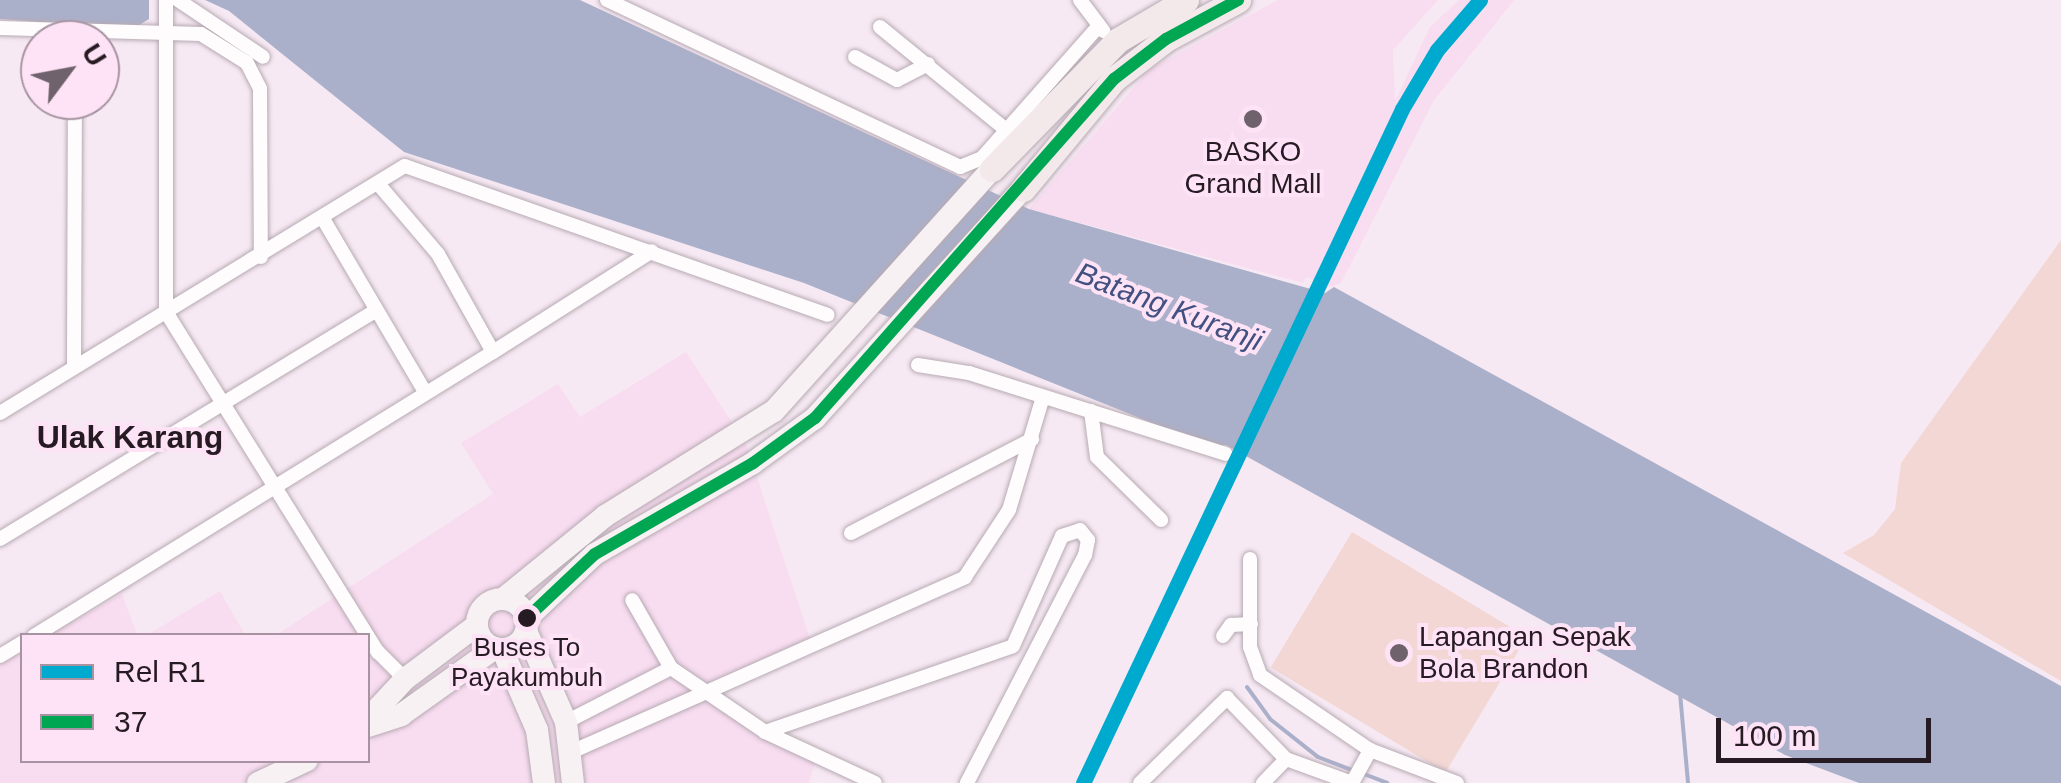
<!DOCTYPE html>
<style>
body{margin:0}
#map{position:relative;width:2061px;height:783px;overflow:hidden;background:#f7e9f3;font-family:Arial,sans-serif}
div>[style]{position:absolute}
[style*='--x']{left:calc(var(--x)*1px);top:calc(var(--y)*1px);width:calc(var(--w)*1px);rotate:calc(var(--a)*1deg)}
.built>*{inset:0;background:#f8dcf0}
.green>*{inset:0;background:#f2d7d4;transform-origin:0 0}
.water>*{inset:0;background:#abb0ca}
.stream>*{height:4px;margin:-2px;padding:0 2px;transform-origin:2px;border-radius:2px;background:#abb0ca}
.roads{filter:drop-shadow(0 0 2px #b6aab3) drop-shadow(0 0 2px #b6aab3)}
.street>*{height:14px;margin:-7px;padding:0 7px;transform-origin:7px;border-radius:7px;background:#fefcfd}
.primary>*{height:22px;margin:-11px;padding:0 11px;transform-origin:11px;border-radius:11px;background:#f7f1f3}
.primary>.ring{margin:-11px;padding:0;box-sizing:content-box;background:none;border:22px solid #f7f1f3;border-radius:50%}
.highway>*{height:25px;margin:-12.5px;padding:0 12.5px;transform-origin:12.5px;border-radius:12.5px;background:#f3e9eb}
.bus-1>*{height:12px;margin:-6px;padding:0 6px;transform-origin:6px;border-radius:6px;background:#00a651}
.rail-1>*{height:15px;margin:-7.5px;padding:0 7.5px;transform-origin:7.5px;border-radius:7.5px;background:#00a9ce}
.dots>*{width:28px;height:28px;translate:-50% -50%;box-sizing:border-box;border:5px solid #fde3f5;border-radius:50%}
span{translate:-50% -50%;white-space:nowrap;text-align:center;line-height:1.15;-webkit-text-stroke:8px #fde3f5;paint-order:stroke}
.bus-label{font-size:26px;color:#261a23}
.poi-label{font-size:28px;color:#261a23}
.left{translate:0 -50%;text-align:left}
.water-label{font-size:30px;color:#425181;font-style:italic}
.quarter-label{font-size:32px;color:#261a23;font-weight:700}
.legend{position:absolute;left:20px;top:633px;width:350px;height:130px;box-sizing:border-box;background:#fde3f5;border:2px solid #a793a1;margin:0;padding:12px 18px;list-style:none;font-size:30px;color:#261a23}
.legend li{display:flex;align-items:center;gap:20px;height:50px}
.legend b{width:50px;border:2px solid #a793a1}
.north{position:absolute;left:20px;top:20px;width:100px;height:100px;box-sizing:border-box;background:#fde3f5;border:2px solid #a793a1;border-radius:50%;rotate:58deg;font-size:28px;font-weight:700;line-height:40px;text-align:center;color:#261a23}
.north::after{content:'';display:block;margin:auto;width:35px;height:45px;background:#6f626c;clip-path:polygon(50% 0,100% 100%,50% 72%,0 100%)}
.scale{position:absolute;left:1716px;top:718px;width:215px;height:45px;box-sizing:border-box;border:5px solid #261a23;border-top:0;padding-left:12px;font-size:30px;line-height:35px;white-space:nowrap;color:#261a23;-webkit-text-stroke:8px #fde3f5;paint-order:stroke}
</style>
<div id="map">
<div class="built">
<i style="clip-path:polygon(1278px 0,1438px 0,1393px 50px,1395px 101px,1430px 27px,1459px 0,1514px 0,1434px 100px,1341px 283px,1330px 287px,1306px 277px,1303px 283px,1029px 209px,1150px 69px)"></i>
<i style="clip-path:polygon(686px 352px,746px 444px,811px 642px,697px 696px,815px 762px,809px 783px,0 783px,0 662px,22px 650px,22px 760px,368px 760px,368px 636px,276px 635px,493px 494px,461px 443px,558px 384px,580px 417px)"></i>
<i style="clip-path:polygon(220px 591px,245px 635px,147px 635px)"></i>
<i style="clip-path:polygon(122px 594px,137px 635px,48px 636px)"></i>
</div>
<div class="green">
<i style="clip-path:polygon(2061px 240px,2061px 681px,1843px 553px,1874px 535px,1895px 509px,1901px 463px)"></i>
<i style="left:1352px;top:532px;width:204px;height:158px;rotate:31deg"></i>
</div>
<div class="water">
<i style="clip-path:polygon(0 0,149px 0,149px 19px,133px 29px,0 19px)"></i>
<i style="clip-path:polygon(205px 0,580px 0,1029px 209px,1325px 293px,1334px 287px,2061px 686px,2061px 783px,1859px 783px,1785px 755px,1226px 445px,1207px 445px,804px 283px,404px 152px,229px 11px)"></i>
</div>
<div class="stream">
<i style="--x:1247;--y:687;--w:39;--a:54"></i>
<i style="--x:1270;--y:719;--w:61;--a:38.4"></i>
<i style="--x:1318;--y:757;--w:40;--a:21"></i>
<i style="--x:1680;--y:693;--w:90;--a:84.9"></i>
<i style="--x:1364;--y:774;--w:25;--a:21"></i>
</div>
<div class="roads">
<div class="street">
<i style="--x:166;--y:0;--w:312;--a:90"></i>
<i style="--x:166;--y:312;--w:401;--a:58.1"></i>
<i style="--x:378;--y:652;--w:38;--a:45"></i>
<i style="--x:178;--y:0;--w:102;--a:33.8"></i>
<i style="--x:607;--y:0;--w:391;--a:25.3"></i>
<i style="--x:960;--y:167;--w:24;--a:-22"></i>
<i style="--x:982;--y:158;--w:174;--a:-48.5"></i>
<i style="--x:1080;--y:0;--w:39;--a:53"></i>
<i style="--x:880;--y:27;--w:160;--a:39.2"></i>
<i style="--x:0;--y:28;--w:201;--a:1.7"></i>
<i style="--x:201;--y:34;--w:54;--a:32.2"></i>
<i style="--x:247;--y:63;--w:29;--a:63"></i>
<i style="--x:260;--y:89;--w:168;--a:89.7"></i>
<i style="--x:855;--y:57;--w:48;--a:28.7"></i>
<i style="--x:897;--y:80;--w:35;--a:-27"></i>
<i style="--x:322;--y:217;--w:203;--a:59.5"></i>
<i style="--x:493;--y:352;--w:188;--a:-32.4"></i>
<i style="--x:74;--y:365;--w:265;--a:-89.8"></i>
<i style="--x:918;--y:365;--w:52;--a:8.9"></i>
<i style="--x:969;--y:373;--w:269;--a:17.5"></i>
<i style="--x:1091;--y:411;--w:46;--a:82.6"></i>
<i style="--x:1097;--y:457;--w:90;--a:44.5"></i>
<i style="--x:0;--y:413;--w:474;--a:-31.4"></i>
<i style="--x:405;--y:166;--w:448;--a:19.4"></i>
<i style="--x:851;--y:533;--w:204;--a:-27.4"></i>
<i style="--x:0;--y:539;--w:439;--a:-31.3"></i>
<i style="--x:1250;--y:559;--w:88;--a:90"></i>
<i style="--x:1250;--y:647;--w:30;--a:70"></i>
<i style="--x:1260;--y:675;--w:133;--a:34.3"></i>
<i style="--x:1370;--y:750;--w:93;--a:20.8"></i>
<i style="--x:34;--y:636;--w:540;--a:-31.75"></i>
<i style="--x:493;--y:352;--w:112;--a:-119.3"></i>
<i style="--x:438;--y:254;--w:91;--a:-130.5"></i>
<i style="--x:1223;--y:636;--w:14;--a:-54"></i>
<i style="--x:1231;--y:625;--w:20;--a:-3"></i>
<i style="--x:0;--y:656;--w:26;--a:-31"></i>
<i style="--x:671;--y:668;--w:114;--a:34.2"></i>
<i style="--x:765;--y:732;--w:121;--a:24.9"></i>
<i style="--x:566;--y:722;--w:118;--a:-27.2"></i>
<i style="--x:671;--y:668;--w:78;--a:-119.8"></i>
<i style="--x:765;--y:732;--w:262;--a:-19.1"></i>
<i style="--x:1013;--y:646;--w:120;--a:-66"></i>
<i style="--x:1062;--y:536;--w:19;--a:-18"></i>
<i style="--x:1080;--y:530;--w:13;--a:51"></i>
<i style="--x:1088;--y:540;--w:15;--a:101"></i>
<i style="--x:1085;--y:555;--w:257;--a:117.4"></i>
<i style="--x:571;--y:752;--w:431;--a:-23.9"></i>
<i style="--x:965;--y:577;--w:80;--a:-56.7"></i>
<i style="--x:1009;--y:510;--w:118;--a:-73.3"></i>
<i style="--x:1140;--y:783;--w:122;--a:-44.3"></i>
<i style="--x:1227;--y:698;--w:85;--a:46"></i>
<i style="--x:1286;--y:759;--w:70;--a:20"></i>
<i style="--x:1352;--y:783;--w:38;--a:-61"></i>
<i style="--x:1263;--y:783;--w:33;--a:-46"></i>
</div>
<div class="primary">
<i class="ring" style="left:477px;top:599px;width:28px;height:28px"></i>
<i style="--x:503;--y:599;--w:132;--a:-39.1"></i>
<i style="--x:605;--y:516;--w:199;--a:-31.9"></i>
<i style="--x:774;--y:411;--w:326;--a:-48"></i>
<i style="--x:527;--y:618;--w:93;--a:-43.3"></i>
<i style="--x:595;--y:554;--w:182;--a:-29.9"></i>
<i style="--x:753;--y:463;--w:77;--a:-36"></i>
<i style="--x:815;--y:418;--w:309;--a:-47.8"></i>
<i style="--x:526;--y:631;--w:99;--a:66.3"></i>
<i style="--x:566;--y:722;--w:61;--a:83.5"></i>
<i style="--x:502;--y:649;--w:88;--a:66.6"></i>
<i style="--x:537;--y:730;--w:53;--a:82.5"></i>
<i style="--x:368;--y:719;--w:54;--a:-47.2"></i>
<i style="--x:405;--y:679;--w:90;--a:-36.9"></i>
<i style="--x:368;--y:726;--w:35;--a:-18"></i>
<i style="--x:401;--y:715;--w:115;--a:-35.5"></i>
<i style="--x:258;--y:783;--w:54;--a:-25.1"></i>
</div>
<div class="highway">
<i style="--x:992;--y:169;--w:180;--a:-45.7"></i>
<i style="--x:1118;--y:40;--w:79;--a:-30.5"></i>
<i style="--x:1023;--y:189;--w:143;--a:-50.4"></i>
<i style="--x:1114;--y:79;--w:66;--a:-37.6"></i>
<i style="--x:1166;--y:39;--w:82;--a:-28.4"></i>
</div>
</div>
<div class="bus-1">
<i style="--x:527;--y:618;--w:93;--a:-43.3"></i>
<i style="--x:595;--y:554;--w:182;--a:-29.9"></i>
<i style="--x:753;--y:463;--w:77;--a:-36"></i>
<i style="--x:815;--y:418;--w:452;--a:-48.6"></i>
<i style="--x:1114;--y:79;--w:66;--a:-37.6"></i>
<i style="--x:1166;--y:39;--w:82;--a:-28.4"></i>
</div>
<div class="rail-1">
<i style="--x:1083;--y:783;--w:746;--a:-64.67"></i>
<i style="--x:1402;--y:109;--w:69;--a:-59.3"></i>
<i style="--x:1437;--y:50;--w:66;--a:-49.3"></i>
</div>
<div class="dots">
<i style="left:1253px;top:119px;background:#6f626c"></i>
<i style="left:527px;top:618px;background:#261a23"></i>
<i style="left:1399px;top:653px;background:#6f626c"></i>
</div>
<div class="bus-label">
<span style="left:527px;top:663px">Buses To<br>Payakumbuh</span>
</div>
<div class="poi-label">
<span style="left:1253px;top:168px">BASKO<br>Grand Mall</span>
<span class="left" style="left:1419px;top:653px">Lapangan Sepak<br>Bola Brandon</span>
</div>
<div class="water-label">
<span style="left:1169px;top:307px;rotate:21deg">Batang Kuranji</span>
</div>
<div class="quarter-label">
<span style="left:130px;top:437px">Ulak Karang</span>
</div>
<ul class="legend">
<li><b style="height:12px;background:#00a9ce"></b>Rel R1</li>
<li><b style="height:12px;background:#00a651"></b>37</li>
</ul>
<div class="north">U</div>
<div class="scale">100 m</div>
</div>
